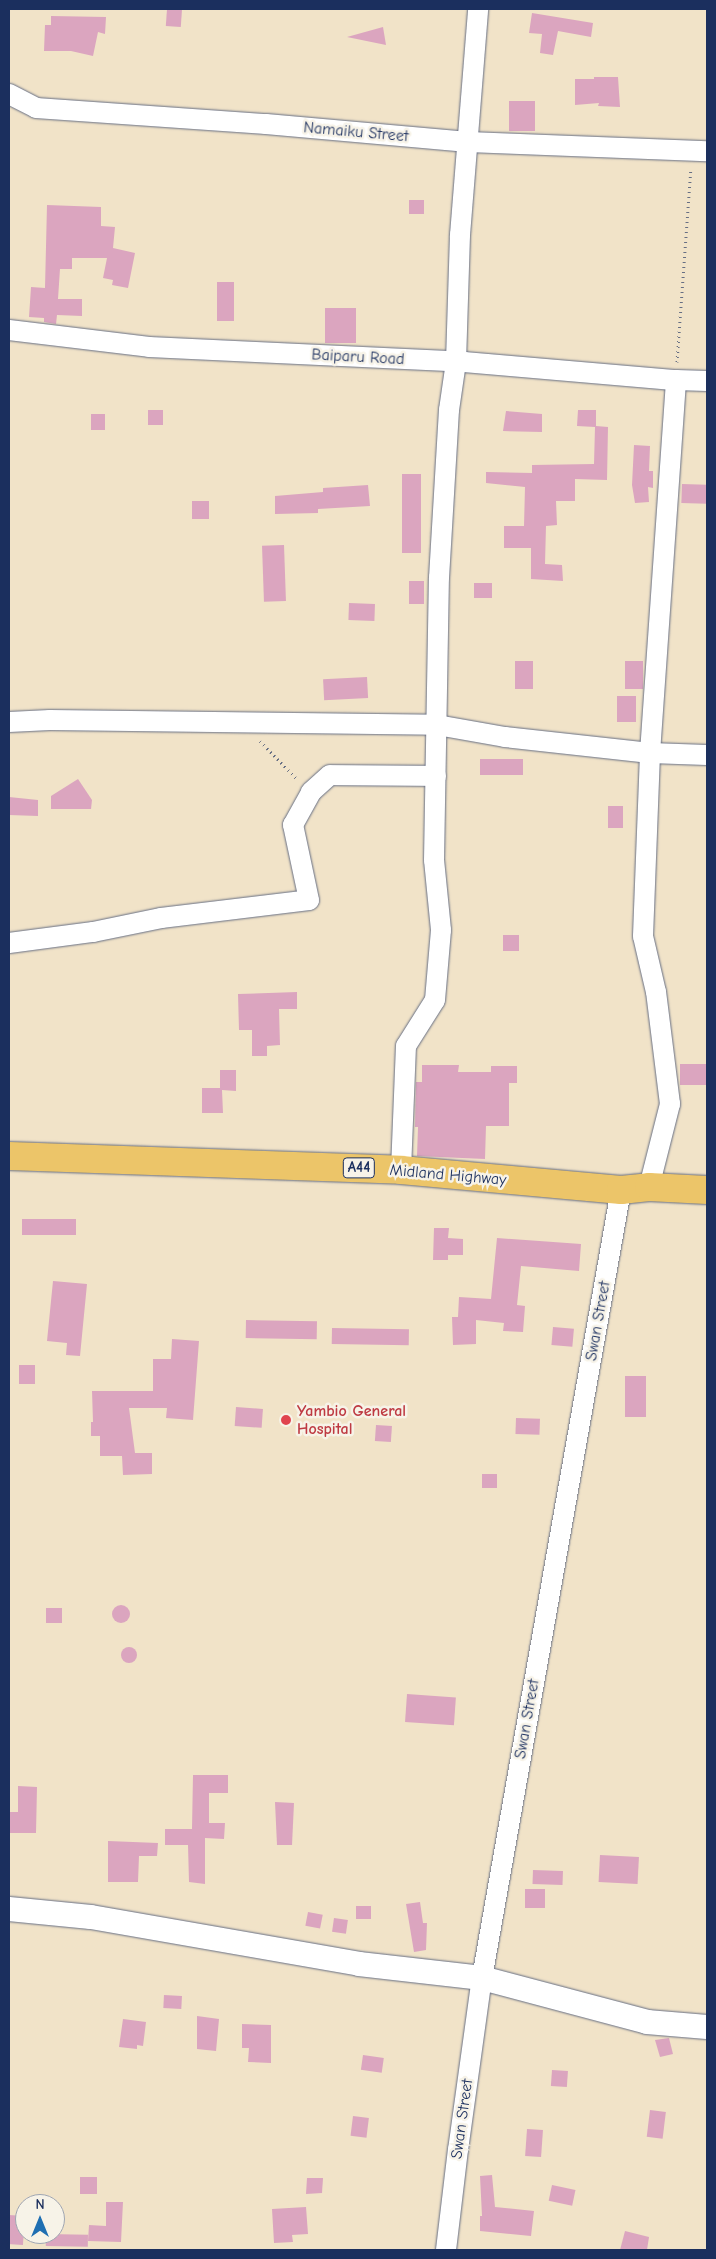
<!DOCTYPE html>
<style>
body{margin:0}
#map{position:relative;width:716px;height:2259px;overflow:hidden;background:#f1e3c8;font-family:"Comic Neue",sans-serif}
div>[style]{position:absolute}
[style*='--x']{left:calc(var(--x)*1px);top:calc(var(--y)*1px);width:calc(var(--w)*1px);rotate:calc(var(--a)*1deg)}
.building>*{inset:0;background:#dba5bf;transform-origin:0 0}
.round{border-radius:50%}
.path>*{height:3px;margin-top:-1.5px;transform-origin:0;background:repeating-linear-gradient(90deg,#666e83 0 1px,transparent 0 5px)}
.roads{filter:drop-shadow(0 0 1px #666e83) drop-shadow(0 0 1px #666e83)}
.minor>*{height:20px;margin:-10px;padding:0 10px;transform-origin:10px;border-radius:10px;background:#fff}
.tertiary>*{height:24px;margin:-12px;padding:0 12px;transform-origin:12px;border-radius:12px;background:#fff}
.primary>*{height:28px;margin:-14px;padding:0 14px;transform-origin:14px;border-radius:14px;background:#ecc569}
.dots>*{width:14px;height:14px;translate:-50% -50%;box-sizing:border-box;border:2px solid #f7f3e8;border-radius:50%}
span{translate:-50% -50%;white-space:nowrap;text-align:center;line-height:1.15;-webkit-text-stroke:5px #f7f3e8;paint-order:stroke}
.shield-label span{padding:1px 4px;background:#f7f3e8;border:1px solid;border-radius:4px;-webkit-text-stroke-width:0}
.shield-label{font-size:15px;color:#1b2f5e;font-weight:700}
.street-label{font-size:16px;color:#1b2f5e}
.health-label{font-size:16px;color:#be3a42;font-weight:700}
.left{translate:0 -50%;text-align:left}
.frame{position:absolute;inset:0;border:10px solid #1b2f5e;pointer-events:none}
.north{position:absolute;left:15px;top:2194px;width:50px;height:50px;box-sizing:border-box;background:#f7f3e8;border:1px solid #9fa5b1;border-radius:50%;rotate:0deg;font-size:14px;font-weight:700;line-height:20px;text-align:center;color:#1b2f5e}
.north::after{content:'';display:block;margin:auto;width:18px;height:22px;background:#1f6fb2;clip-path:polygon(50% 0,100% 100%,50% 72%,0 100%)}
</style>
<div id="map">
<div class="building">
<i style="left:167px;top:9px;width:15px;height:17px;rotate:4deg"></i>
<i style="clip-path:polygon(532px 13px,593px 23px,591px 37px,558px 31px,553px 55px,540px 53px,542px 34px,529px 33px)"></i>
<i style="clip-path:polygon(51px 16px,106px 17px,105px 34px,98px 32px,93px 56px,71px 51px,44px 51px,45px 25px,51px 25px)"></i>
<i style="clip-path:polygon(383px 27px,386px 45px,347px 37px)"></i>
<i style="clip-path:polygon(594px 77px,618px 77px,620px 107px,598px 106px,599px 103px,575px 105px,575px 79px,594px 79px)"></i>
<i style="left:509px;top:101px;width:26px;height:30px"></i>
<i style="left:424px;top:200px;width:14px;height:15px;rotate:90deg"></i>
<i style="clip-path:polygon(47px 205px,101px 207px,101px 226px,115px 227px,113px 248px,135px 253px,128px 288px,112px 285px,113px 280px,103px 278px,107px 258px,72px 258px,72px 269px,60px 269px,58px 299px,82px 299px,82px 316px,57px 315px,56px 324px,44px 322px,44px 318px,29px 317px,31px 287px,45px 288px)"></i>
<i style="left:234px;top:282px;width:39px;height:17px;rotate:90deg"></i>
<i style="left:325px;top:308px;width:31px;height:35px"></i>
<i style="left:148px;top:410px;width:15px;height:15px"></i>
<i style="clip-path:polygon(578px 410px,596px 410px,596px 426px,608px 427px,607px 480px,575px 479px,575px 501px,556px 501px,557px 525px,546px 526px,545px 564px,562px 565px,563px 581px,531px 579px,531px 548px,504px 548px,504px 526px,524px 526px,525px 487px,486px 483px,486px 472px,532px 473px,532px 465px,594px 464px,595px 427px,577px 426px)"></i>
<i style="clip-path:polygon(506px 411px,542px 414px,542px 432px,503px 431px)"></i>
<i style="left:105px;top:414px;width:16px;height:14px;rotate:90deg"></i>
<i style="clip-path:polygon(634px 445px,650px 446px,649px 471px,653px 471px,653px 488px,648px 487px,649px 502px,635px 503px,632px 485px)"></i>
<i style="left:402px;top:474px;width:19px;height:79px"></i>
<i style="left:682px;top:484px;width:25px;height:19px;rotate:2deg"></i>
<i style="clip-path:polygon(368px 485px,370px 506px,318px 509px,318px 513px,275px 514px,275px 496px,323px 492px,323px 488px)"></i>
<i style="left:192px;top:501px;width:17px;height:18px"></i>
<i style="left:284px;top:545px;width:56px;height:22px;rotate:88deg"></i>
<i style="left:409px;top:581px;width:15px;height:23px"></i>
<i style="left:492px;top:583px;width:15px;height:18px;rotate:90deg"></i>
<i style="left:349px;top:603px;width:26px;height:17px;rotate:2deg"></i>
<i style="left:515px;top:661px;width:18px;height:28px"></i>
<i style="left:625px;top:661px;width:18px;height:28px"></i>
<i style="left:367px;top:677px;width:21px;height:44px;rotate:87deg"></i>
<i style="left:617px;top:696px;width:19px;height:26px"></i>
<i style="left:480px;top:759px;width:43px;height:16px"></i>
<i style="clip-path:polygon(78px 779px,92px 800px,91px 809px,51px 809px,51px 796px)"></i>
<i style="clip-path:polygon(9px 797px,38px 800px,38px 816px,9px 815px)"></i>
<i style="left:608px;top:806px;width:15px;height:22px"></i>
<i style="left:503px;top:935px;width:16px;height:16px"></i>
<i style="clip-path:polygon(297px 992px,297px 1009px,279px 1009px,280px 1045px,267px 1046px,267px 1056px,252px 1056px,252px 1030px,239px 1030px,238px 994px)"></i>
<i style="left:707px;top:1064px;width:21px;height:27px;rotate:90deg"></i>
<i style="clip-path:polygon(422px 1065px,459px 1065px,458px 1072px,491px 1072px,491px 1066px,517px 1066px,517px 1083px,509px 1083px,509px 1126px,486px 1126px,485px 1159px,417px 1156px,418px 1127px,415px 1127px,416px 1082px,422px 1082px)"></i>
<i style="clip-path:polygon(220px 1070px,236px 1070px,236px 1091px,222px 1090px,223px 1113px,202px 1113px,202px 1088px,220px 1088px)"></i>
<i style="left:22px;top:1219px;width:54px;height:16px"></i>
<i style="clip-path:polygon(434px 1228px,449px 1228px,448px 1238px,463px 1239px,463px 1255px,448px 1255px,448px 1260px,433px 1260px)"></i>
<i style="clip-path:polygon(497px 1238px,581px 1244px,579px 1271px,521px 1266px,517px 1305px,525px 1306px,523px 1332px,503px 1331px,504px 1323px,476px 1320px,476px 1344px,453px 1345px,452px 1317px,458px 1317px,459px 1297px,491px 1299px)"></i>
<i style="clip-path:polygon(53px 1281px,87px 1284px,80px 1356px,66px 1355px,67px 1343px,47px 1341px)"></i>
<i style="left:246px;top:1320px;width:71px;height:18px;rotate:1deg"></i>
<i style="left:553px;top:1327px;width:21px;height:18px;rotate:5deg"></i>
<i style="left:332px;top:1328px;width:77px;height:16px;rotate:1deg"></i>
<i style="clip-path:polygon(172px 1339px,199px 1341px,193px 1420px,166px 1418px,167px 1408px,129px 1408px,135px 1453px,152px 1453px,152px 1474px,123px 1475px,122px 1456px,100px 1456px,100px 1436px,91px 1436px,91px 1422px,93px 1422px,92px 1391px,153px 1391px,153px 1359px,171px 1359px)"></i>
<i style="left:19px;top:1365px;width:16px;height:19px"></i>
<i style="left:625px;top:1376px;width:21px;height:41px"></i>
<i style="left:236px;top:1407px;width:27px;height:19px;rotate:4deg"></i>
<i style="left:516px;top:1418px;width:24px;height:16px;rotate:2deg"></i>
<i style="left:376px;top:1425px;width:16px;height:16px;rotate:4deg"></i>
<i style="left:482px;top:1474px;width:15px;height:14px"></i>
<i class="round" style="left:112px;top:1605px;width:18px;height:18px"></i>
<i style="left:46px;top:1608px;width:16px;height:15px"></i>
<i class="round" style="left:121px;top:1647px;width:16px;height:16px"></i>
<i style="left:407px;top:1694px;width:49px;height:28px;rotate:4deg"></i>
<i style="clip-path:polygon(193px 1775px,228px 1775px,228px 1793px,209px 1793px,209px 1823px,225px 1823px,224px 1839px,205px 1838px,205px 1884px,189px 1882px,188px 1845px,165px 1845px,165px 1829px,192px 1829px)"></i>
<i style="clip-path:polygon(18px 1786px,37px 1787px,36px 1833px,9px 1833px,9px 1812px,18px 1812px)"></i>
<i style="clip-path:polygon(275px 1802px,294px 1803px,292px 1845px,277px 1845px)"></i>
<i style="clip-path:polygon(108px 1841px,158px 1843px,157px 1856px,139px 1856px,138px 1882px,108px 1882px)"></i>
<i style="left:600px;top:1855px;width:39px;height:27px;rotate:3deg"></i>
<i style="left:533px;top:1870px;width:30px;height:14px;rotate:2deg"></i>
<i style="left:525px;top:1889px;width:20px;height:19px"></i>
<i style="clip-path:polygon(420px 1902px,423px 1923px,427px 1923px,426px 1950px,414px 1952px,406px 1904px)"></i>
<i style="left:356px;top:1906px;width:15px;height:13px"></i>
<i style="left:308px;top:1912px;width:15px;height:14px;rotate:11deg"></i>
<i style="left:334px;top:1918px;width:14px;height:14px;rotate:8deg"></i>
<i style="left:164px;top:1995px;width:18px;height:13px;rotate:3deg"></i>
<i style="clip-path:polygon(197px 2016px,219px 2019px,216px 2051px,197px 2049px)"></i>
<i style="clip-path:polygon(123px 2019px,146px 2022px,143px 2046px,137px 2045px,137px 2049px,119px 2047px)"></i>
<i style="clip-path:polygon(242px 2024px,271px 2025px,271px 2063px,248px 2062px,249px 2048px,242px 2048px)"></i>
<i style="clip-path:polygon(669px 2038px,673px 2054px,660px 2057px,655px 2040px)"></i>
<i style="left:363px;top:2055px;width:21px;height:15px;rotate:8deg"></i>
<i style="left:552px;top:2070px;width:16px;height:16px;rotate:4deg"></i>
<i style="left:650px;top:2110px;width:16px;height:27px;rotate:7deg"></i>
<i style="left:353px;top:2116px;width:16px;height:20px;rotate:7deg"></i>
<i style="left:527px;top:2129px;width:16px;height:27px;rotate:4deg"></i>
<i style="clip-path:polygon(492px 2175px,495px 2207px,534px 2211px,531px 2236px,480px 2231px,480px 2216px,482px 2216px,480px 2176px)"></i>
<i style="left:80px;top:2177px;width:17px;height:17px"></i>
<i style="clip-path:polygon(307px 2178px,323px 2178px,322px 2193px,306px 2194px)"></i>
<i style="left:552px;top:2185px;width:24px;height:16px;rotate:12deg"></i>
<i style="clip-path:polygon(106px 2202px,123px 2202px,121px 2242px,88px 2241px,89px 2225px,106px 2226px)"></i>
<i style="clip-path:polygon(306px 2207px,308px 2234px,292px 2235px,293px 2242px,274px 2243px,272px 2209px)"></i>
<i style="left:9px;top:2215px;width:16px;height:29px;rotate:4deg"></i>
<i style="clip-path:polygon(625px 2231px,649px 2237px,647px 2250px,620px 2250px)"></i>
<i style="left:46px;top:2234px;width:42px;height:12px;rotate:1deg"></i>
</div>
<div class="path">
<i style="--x:677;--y:362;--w:194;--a:-85.9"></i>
<i style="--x:260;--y:741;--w:54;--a:45.7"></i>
</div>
<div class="roads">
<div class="minor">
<i style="--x:9;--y:94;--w:30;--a:27"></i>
<i style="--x:36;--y:108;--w:231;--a:4"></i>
<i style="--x:266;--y:124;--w:203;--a:5.1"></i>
<i style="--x:468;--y:142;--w:239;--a:2.2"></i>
<i style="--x:9;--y:330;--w:141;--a:6.9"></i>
<i style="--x:149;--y:347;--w:315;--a:2.7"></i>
<i style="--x:464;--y:362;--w:213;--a:4.9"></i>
<i style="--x:676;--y:380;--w:31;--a:2"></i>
<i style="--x:9;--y:722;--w:41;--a:-2.8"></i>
<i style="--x:50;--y:720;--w:387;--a:0.7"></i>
<i style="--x:437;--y:725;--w:69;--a:10"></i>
<i style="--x:505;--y:737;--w:146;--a:6.3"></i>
<i style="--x:650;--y:753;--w:57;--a:2"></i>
<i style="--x:9;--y:943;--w:85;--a:-7.5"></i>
<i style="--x:93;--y:932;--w:69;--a:-11.6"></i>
<i style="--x:161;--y:918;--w:149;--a:-6.9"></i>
<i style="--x:309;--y:900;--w:77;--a:-102"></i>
<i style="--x:293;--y:825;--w:38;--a:-61"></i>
<i style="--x:311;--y:792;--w:25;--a:-42"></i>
<i style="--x:330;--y:775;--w:106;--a:0.5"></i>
<i style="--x:401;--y:1170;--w:124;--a:-87.7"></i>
<i style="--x:406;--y:1046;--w:54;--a:-57.8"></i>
<i style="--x:435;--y:1000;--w:70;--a:-85.1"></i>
<i style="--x:441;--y:930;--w:70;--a:-95.7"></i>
<i style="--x:434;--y:860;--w:282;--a:-89"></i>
<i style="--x:439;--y:578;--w:168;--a:-86.6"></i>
<i style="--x:449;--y:410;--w:49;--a:-81.7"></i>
<i style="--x:456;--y:362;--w:127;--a:-88.2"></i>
<i style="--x:460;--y:235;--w:227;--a:-85.4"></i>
<i style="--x:649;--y:1187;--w:86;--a:-75.8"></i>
<i style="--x:670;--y:1104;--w:113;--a:-97.1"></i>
<i style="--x:656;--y:992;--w:57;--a:-103.1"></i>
<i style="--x:643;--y:936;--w:183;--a:-87.8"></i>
<i style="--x:650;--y:753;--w:374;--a:-86"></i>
<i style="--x:446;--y:2250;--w:101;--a:-83.2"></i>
<i style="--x:458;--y:2150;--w:174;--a:-82.1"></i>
<i style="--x:482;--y:1978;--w:800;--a:-80"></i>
</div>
<div class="tertiary">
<i style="--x:9;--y:1909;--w:82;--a:5.6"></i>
<i style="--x:91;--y:1917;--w:272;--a:9.9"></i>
<i style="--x:359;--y:1964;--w:124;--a:6.5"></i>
<i style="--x:482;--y:1978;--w:171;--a:14.9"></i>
<i style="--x:647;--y:2022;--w:60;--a:4.8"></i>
</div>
<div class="primary">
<i style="--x:9;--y:1156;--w:392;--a:2"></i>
<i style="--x:401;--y:1170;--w:221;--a:5.2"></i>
<i style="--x:621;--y:1190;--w:28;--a:-6"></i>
<i style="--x:649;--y:1187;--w:58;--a:3"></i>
</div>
</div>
<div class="dots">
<i style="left:286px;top:1420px;background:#e0444e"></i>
</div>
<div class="shield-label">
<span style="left:359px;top:1168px">A44</span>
</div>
<div class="street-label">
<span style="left:356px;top:132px;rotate:5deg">Namaiku Street</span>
<span style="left:358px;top:357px;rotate:3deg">Baiparu Road</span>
<span style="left:448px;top:1175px;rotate:5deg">Midland Highway</span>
<span style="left:598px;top:1321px;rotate:-80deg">Swan Street</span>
<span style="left:527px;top:1719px;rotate:-80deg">Swan Street</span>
<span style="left:462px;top:2119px;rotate:-82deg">Swan Street</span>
</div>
<div class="health-label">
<span class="left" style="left:297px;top:1420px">Yambio General<br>Hospital</span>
</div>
<div class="frame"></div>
<div class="north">N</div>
</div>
